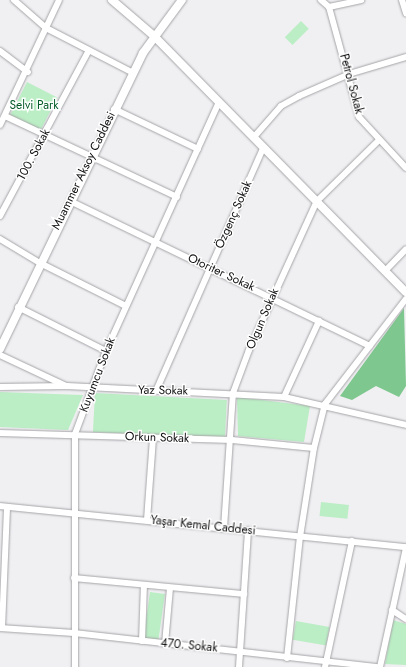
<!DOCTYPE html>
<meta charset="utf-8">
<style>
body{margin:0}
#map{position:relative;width:406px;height:667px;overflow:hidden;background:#f0eff2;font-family:Jost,sans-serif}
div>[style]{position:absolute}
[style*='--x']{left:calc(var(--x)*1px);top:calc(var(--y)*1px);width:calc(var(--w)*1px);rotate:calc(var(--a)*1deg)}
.green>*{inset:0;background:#bbeec5;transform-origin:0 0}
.forest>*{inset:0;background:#7ec78e}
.roads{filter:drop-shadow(0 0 1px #a5a4a7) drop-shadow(0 0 1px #a5a4a7)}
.minor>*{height:6px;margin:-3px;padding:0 3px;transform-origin:3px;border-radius:3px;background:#fff}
.major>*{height:8px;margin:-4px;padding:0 4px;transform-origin:4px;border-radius:4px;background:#fff}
span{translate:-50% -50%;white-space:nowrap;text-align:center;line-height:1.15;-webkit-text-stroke:3px #fff;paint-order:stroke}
.street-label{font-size:12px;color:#100f11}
.park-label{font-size:12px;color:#055c29}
</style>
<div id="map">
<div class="green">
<i style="left:301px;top:21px;width:11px;height:23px;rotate:45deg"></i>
<i style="left:27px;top:82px;width:34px;height:38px;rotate:27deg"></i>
<i style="clip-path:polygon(0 392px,82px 395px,83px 395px,68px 430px,0 427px)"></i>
<i style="left:95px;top:393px;width:132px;height:39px;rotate:3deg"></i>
<i style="clip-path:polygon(237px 397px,310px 406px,304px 442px,238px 436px)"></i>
<i style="left:321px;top:502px;width:28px;height:14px;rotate:6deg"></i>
<i style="left:150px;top:592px;width:15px;height:46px;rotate:8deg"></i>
<i style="clip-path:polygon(393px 620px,406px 624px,406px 665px,385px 664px)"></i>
<i style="left:296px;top:621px;width:34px;height:19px;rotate:10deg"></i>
</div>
<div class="forest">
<i style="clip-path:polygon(404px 308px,406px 386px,399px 397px,376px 386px,352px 400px,340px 396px)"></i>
</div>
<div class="roads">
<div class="minor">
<i style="--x:14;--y:0;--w:43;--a:41.2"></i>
<i style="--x:46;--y:28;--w:98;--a:27.3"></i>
<i style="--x:321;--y:0;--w:11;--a:41"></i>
<i style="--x:329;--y:7;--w:114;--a:74.7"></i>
<i style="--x:359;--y:117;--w:69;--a:47.3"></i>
<i style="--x:402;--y:0;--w:14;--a:73"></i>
<i style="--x:329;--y:7;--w:33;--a:-12"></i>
<i style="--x:0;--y:51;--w:35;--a:37"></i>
<i style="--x:114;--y:109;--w:93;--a:25.5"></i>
<i style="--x:5;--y:116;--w:190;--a:25.2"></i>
<i style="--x:0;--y:125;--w:138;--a:-64.7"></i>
<i style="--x:254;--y:137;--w:41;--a:-48.9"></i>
<i style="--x:281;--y:106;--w:21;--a:-29"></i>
<i style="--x:299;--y:96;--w:55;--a:-23.7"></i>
<i style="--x:349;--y:74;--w:59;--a:-16.6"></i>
<i style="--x:70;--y:201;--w:333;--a:25.8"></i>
<i style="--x:0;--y:216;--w:188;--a:-61.8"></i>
<i style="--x:0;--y:239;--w:47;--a:31"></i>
<i style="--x:40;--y:263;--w:96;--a:26.6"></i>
<i style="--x:385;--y:271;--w:30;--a:-46"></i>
<i style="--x:18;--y:307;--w:98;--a:26.6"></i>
<i style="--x:0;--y:355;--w:73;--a:25.2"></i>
<i style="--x:0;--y:387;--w:67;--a:-0.9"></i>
<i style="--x:67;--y:386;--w:217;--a:2.9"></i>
<i style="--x:284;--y:397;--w:125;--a:12.9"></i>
<i style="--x:156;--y:391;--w:266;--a:-66.2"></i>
<i style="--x:284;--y:397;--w:84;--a:-65.3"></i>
<i style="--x:0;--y:433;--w:232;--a:1.7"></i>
<i style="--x:232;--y:440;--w:82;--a:5.6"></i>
<i style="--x:0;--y:506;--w:408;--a:5.8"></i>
<i style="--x:147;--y:520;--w:82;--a:-85.8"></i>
<i style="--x:224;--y:528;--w:135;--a:-86.2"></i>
<i style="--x:233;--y:393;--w:46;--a:-69.6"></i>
<i style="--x:249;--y:350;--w:164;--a:-65.5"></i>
<i style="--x:317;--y:201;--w:86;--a:-44.5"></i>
<i style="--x:74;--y:578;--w:171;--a:5.4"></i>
<i style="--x:392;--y:610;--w:17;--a:33"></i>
<i style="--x:0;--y:628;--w:74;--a:3.9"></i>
<i style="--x:74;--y:633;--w:306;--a:6.4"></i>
<i style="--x:2;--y:628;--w:121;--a:-87.6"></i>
<i style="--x:142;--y:641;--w:56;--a:-88"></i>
<i style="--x:165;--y:644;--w:56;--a:-84.9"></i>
<i style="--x:287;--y:658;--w:122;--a:-83.9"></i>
<i style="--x:300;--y:537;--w:90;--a:-81.1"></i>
<i style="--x:314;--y:448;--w:45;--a:-76"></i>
<i style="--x:325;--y:404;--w:133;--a:-52.4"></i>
<i style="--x:75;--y:667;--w:233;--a:-90"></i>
<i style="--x:75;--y:434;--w:89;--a:-69.5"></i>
<i style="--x:106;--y:351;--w:271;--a:-65.6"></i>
<i style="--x:239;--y:667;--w:137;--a:-86.2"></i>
<i style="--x:325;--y:667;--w:129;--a:-77.9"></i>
<i style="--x:380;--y:667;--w:122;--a:-77.7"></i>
</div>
<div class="major">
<i style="--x:112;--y:0;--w:55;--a:40.6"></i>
<i style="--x:154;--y:36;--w:359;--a:45.5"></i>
<i style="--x:0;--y:349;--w:329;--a:-64.2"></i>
<i style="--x:143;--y:53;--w:66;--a:-53.7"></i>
</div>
</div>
<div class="street-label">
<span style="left:351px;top:84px;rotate:75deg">Petrol Sokak</span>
<span style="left:34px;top:155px;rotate:-62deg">100. Sokak</span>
<span style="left:84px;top:171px;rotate:-64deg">Muammer Aksoy Caddesi</span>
<span style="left:234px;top:215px;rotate:-66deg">Özgenç Sokak</span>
<span style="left:221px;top:273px;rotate:25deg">Otoriter Sokak</span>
<span style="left:263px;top:319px;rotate:-67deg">Olgun Sokak</span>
<span style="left:98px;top:375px;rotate:-69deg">Kuyumcu Sokak</span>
<span style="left:163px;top:391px;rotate:1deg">Yaz Sokak</span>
<span style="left:157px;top:438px;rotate:2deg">Orkun Sokak</span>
<span style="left:203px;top:526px;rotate:6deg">Yaşar Kemal Caddesi</span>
<span style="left:189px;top:646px;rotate:5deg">470. Sokak</span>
</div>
<div class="park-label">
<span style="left:34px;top:106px">Selvi Park</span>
</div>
</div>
